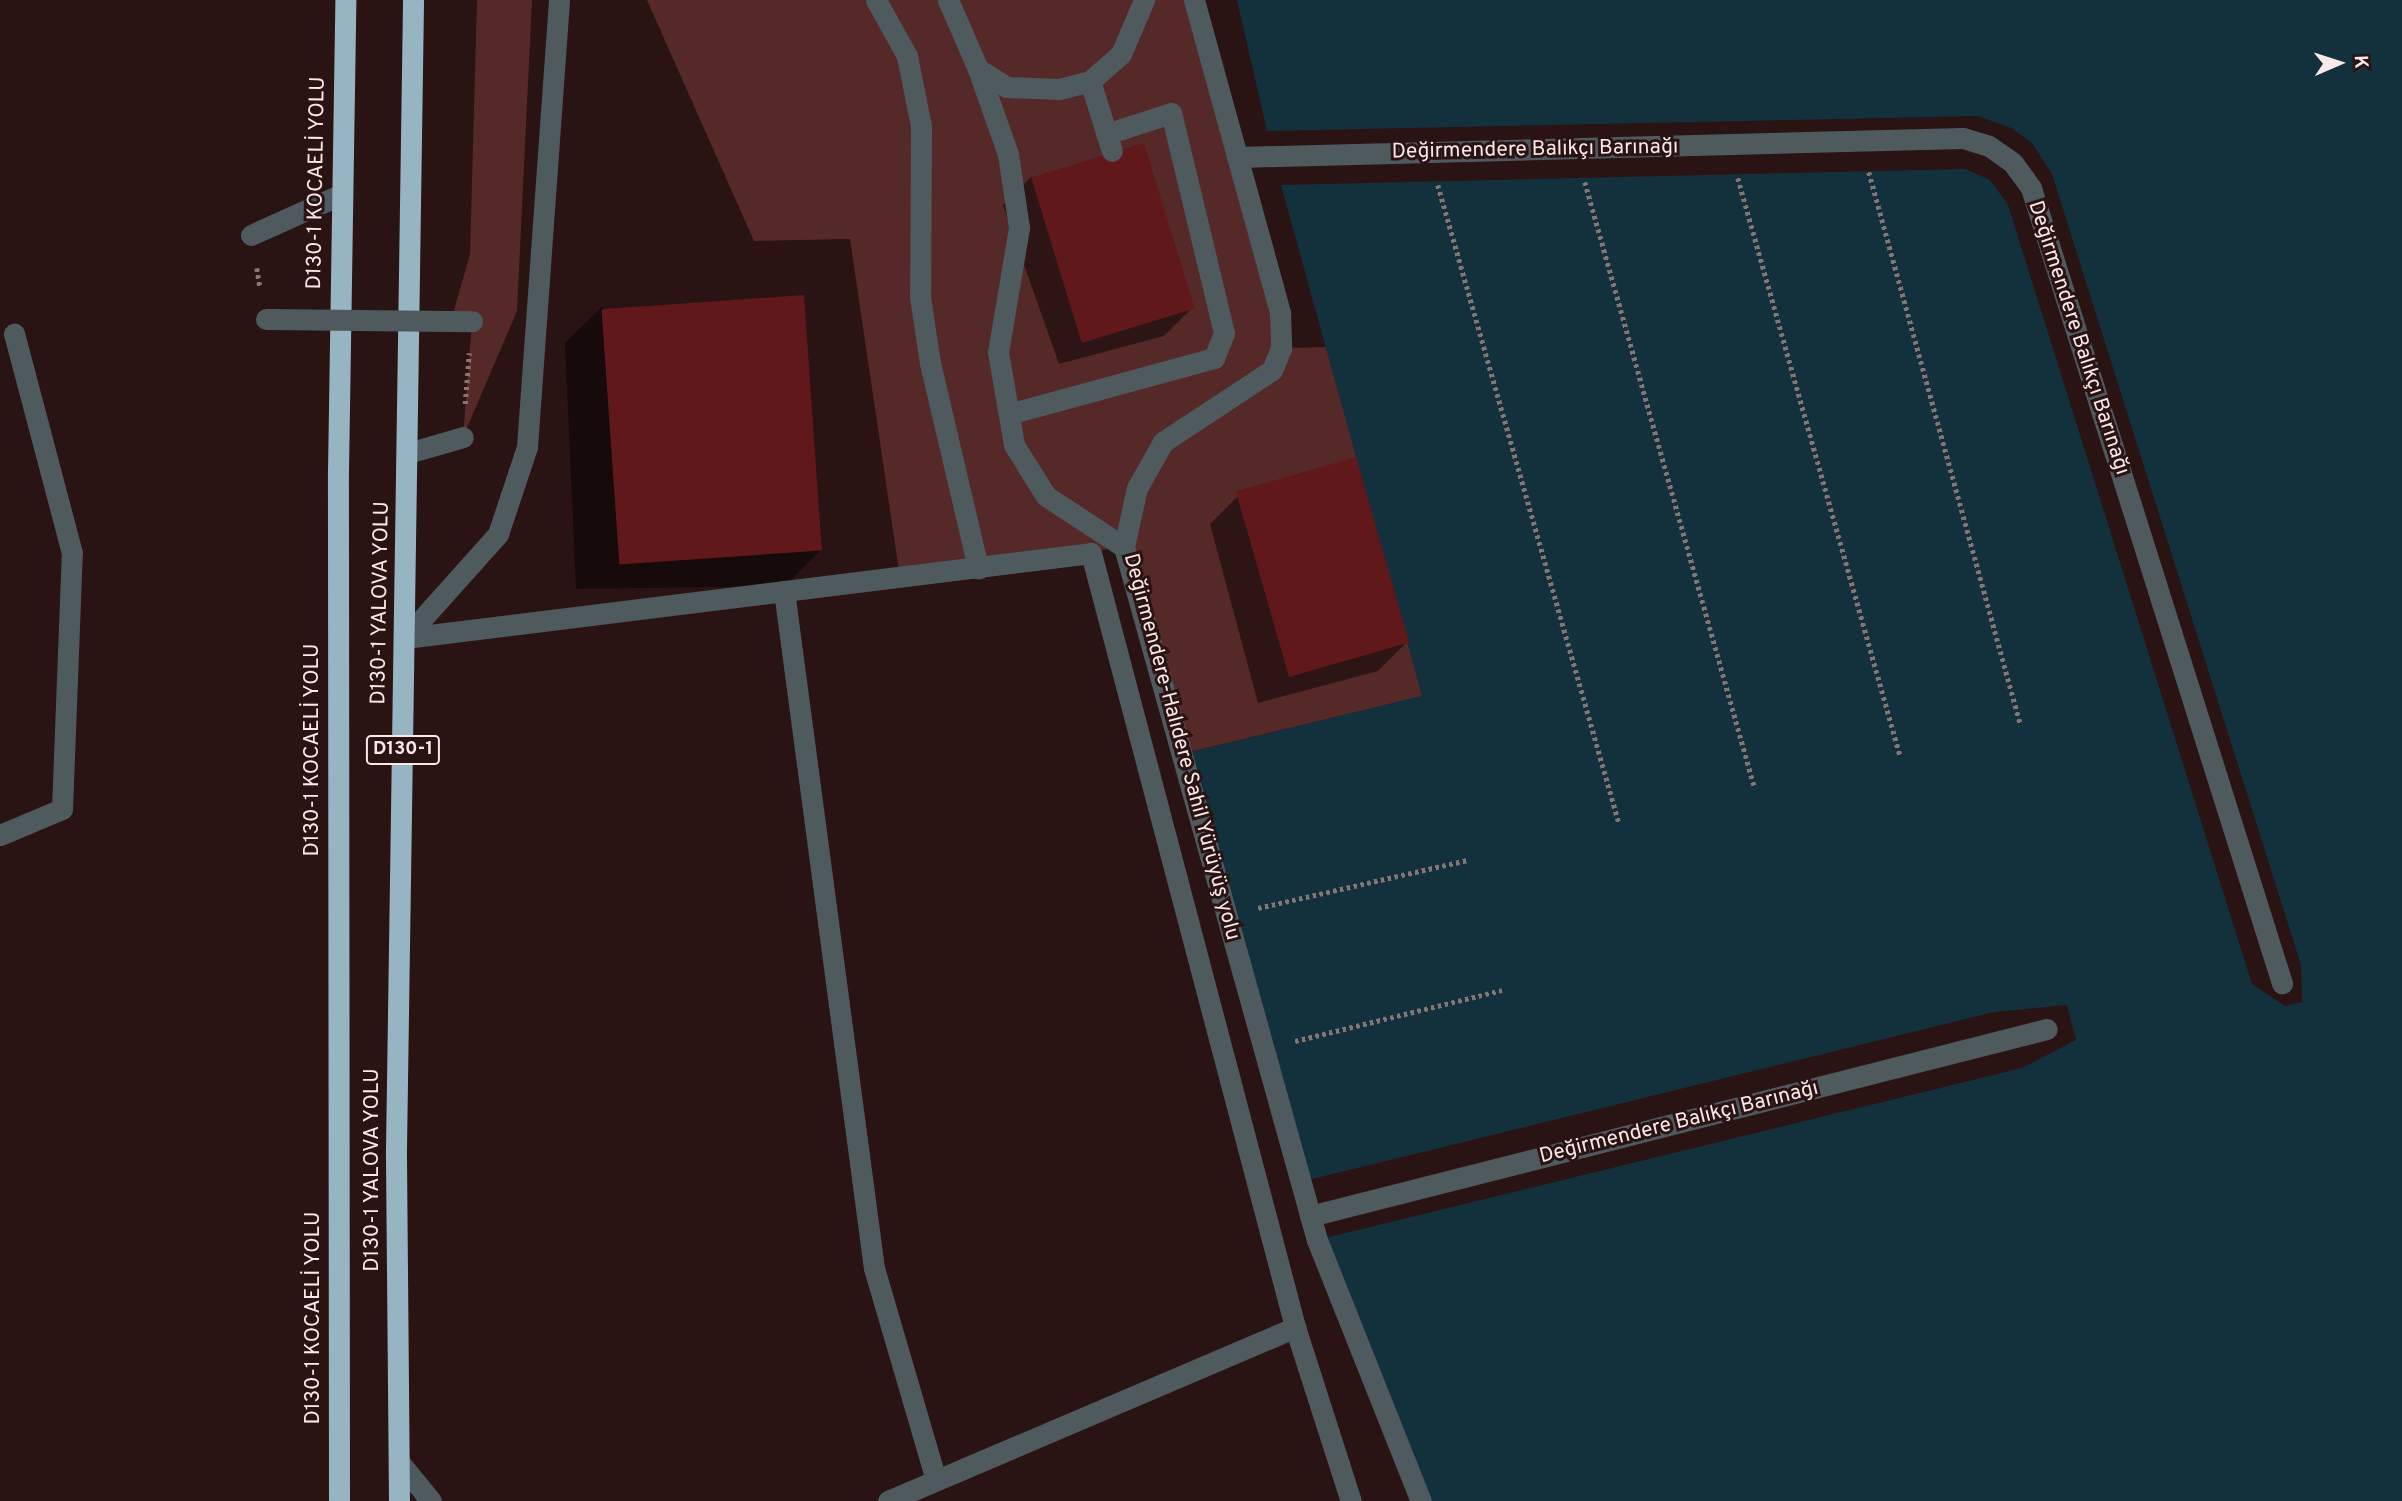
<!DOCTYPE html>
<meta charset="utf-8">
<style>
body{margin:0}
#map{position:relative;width:2402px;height:1501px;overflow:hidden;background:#2a1313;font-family:Overpass,sans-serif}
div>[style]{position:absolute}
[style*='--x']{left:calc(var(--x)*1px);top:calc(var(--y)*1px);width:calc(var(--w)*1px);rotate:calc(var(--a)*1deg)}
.green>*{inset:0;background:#552928}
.water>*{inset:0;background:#13303d}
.shadow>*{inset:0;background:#0007}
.building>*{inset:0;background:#61181b;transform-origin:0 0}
.path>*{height:4.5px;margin-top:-2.25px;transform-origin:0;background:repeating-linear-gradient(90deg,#897474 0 3.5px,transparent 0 7px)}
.minor>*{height:21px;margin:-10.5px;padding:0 10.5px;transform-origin:10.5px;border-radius:10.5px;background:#4f5a5f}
.highway>*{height:21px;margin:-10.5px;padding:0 10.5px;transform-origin:10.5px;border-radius:10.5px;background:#97b4c2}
.minor-bridge>*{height:21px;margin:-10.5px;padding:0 10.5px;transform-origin:10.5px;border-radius:10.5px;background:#4f5a5f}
span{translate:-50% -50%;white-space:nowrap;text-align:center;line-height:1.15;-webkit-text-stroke:6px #2a1313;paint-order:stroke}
.shield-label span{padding:2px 5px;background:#2a1313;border:2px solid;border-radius:5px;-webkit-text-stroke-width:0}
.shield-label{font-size:19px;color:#fae9e8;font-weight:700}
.street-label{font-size:21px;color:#fae9e8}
.north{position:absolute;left:2304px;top:28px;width:70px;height:70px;-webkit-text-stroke:5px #2a1313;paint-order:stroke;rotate:87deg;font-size:19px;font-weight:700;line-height:28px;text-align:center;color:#fae9e8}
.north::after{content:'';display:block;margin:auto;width:24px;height:32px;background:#fae9e8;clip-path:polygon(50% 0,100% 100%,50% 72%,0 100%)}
</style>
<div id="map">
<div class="green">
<i style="clip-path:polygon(477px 0,532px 0,517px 311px,463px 437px,472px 322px,451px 321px,470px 254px)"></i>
<i style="clip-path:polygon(647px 0,1194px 0,1282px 348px,1326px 347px,1423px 696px,1182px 754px,1124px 547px,900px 578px,850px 239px,754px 241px)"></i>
</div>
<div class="water">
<i style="clip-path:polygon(1237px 0,2402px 0,2402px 1501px,1423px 1501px,1317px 1240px,2022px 1068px,2076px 1040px,2067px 1005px,1994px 1012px,1300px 1182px,1182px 754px,1422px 696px,1281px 185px,1965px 169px,1990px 180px,2008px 205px,2252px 984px,2285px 1006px,2302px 1002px,2301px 965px,2052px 174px,2032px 143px,2011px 128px,1978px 116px,1267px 131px)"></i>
</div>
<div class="shadow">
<i style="clip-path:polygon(1031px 177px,1192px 308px,1164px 336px,1059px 364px,1003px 205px)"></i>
<i style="clip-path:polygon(602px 307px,822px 549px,785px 586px,576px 589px,565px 343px)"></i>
<i style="clip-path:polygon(1238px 496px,1406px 643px,1378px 671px,1258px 703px,1210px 524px)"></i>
</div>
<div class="building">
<i style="left:1144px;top:143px;width:173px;height:118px;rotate:73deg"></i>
<i style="left:804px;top:295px;width:256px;height:203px;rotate:86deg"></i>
<i style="left:1356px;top:457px;width:193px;height:125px;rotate:74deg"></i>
</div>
<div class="path">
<i style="--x:1869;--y:172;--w:574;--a:74.66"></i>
<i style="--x:1738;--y:178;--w:599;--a:74.32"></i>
<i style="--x:1585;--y:182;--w:630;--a:74.35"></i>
<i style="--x:1438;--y:185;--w:663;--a:74.16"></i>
<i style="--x:257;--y:268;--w:19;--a:81"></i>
<i style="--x:465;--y:404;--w:51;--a:-85.5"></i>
<i style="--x:1258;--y:908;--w:214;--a:-12.9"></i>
<i style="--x:1295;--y:1041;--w:213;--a:-13.8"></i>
</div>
<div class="minor">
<i style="--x:876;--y:0;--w:64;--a:61"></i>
<i style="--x:907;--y:56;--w:71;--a:78.7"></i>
<i style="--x:921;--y:126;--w:171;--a:90.3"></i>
<i style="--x:920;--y:297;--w:67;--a:81.4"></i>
<i style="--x:930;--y:363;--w:211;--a:76.8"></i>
<i style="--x:948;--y:0;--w:75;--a:66.5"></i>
<i style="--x:978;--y:69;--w:34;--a:32"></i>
<i style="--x:1007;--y:87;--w:52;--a:2.2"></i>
<i style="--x:1059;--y:89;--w:32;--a:-14"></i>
<i style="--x:1090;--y:81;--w:41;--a:-41.1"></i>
<i style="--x:1121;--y:54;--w:59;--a:-66.9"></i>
<i style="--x:1194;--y:0;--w:325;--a:74.6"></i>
<i style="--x:1280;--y:313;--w:35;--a:88"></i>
<i style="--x:1281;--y:348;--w:24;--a:112"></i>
<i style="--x:1272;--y:370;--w:131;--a:146.6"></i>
<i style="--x:1163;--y:442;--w:53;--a:119.5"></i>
<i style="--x:1137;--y:488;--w:60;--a:102.4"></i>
<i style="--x:1124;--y:547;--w:719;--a:74.44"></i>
<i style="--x:1317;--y:1240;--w:281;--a:68.3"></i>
<i style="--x:978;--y:69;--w:90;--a:70.6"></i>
<i style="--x:1008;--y:154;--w:75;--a:81.5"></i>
<i style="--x:1019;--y:228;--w:126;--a:99.6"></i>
<i style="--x:998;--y:352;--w:94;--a:80.2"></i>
<i style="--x:1014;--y:445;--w:60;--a:57.9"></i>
<i style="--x:1046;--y:496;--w:93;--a:33.2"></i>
<i style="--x:1090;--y:81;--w:73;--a:72.6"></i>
<i style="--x:1237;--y:157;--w:726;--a:-1.5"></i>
<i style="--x:1963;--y:138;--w:27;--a:17"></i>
<i style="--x:1989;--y:146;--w:29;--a:35"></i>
<i style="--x:2013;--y:163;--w:31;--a:54"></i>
<i style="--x:2031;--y:188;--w:834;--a:72.48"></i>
<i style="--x:251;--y:235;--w:100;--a:-24.3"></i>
<i style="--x:1009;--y:414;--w:213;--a:-15.3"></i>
<i style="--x:1214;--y:358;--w:27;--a:-68"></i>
<i style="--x:1224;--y:333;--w:226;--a:-103.5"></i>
<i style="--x:1171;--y:113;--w:68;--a:162.1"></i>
<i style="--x:408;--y:453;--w:57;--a:-16.2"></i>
<i style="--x:784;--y:591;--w:683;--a:82.43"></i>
<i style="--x:874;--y:1268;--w:221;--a:73.7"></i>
<i style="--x:405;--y:638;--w:691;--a:-7.06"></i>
<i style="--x:1091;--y:553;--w:800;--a:75.23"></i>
<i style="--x:1295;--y:1327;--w:183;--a:72.2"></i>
<i style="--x:405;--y:638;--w:140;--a:-48.2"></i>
<i style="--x:498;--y:534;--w:92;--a:-71.6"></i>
<i style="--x:527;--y:447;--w:448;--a:-85.9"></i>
<i style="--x:0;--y:835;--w:67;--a:-22.8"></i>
<i style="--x:62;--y:809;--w:256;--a:-87.8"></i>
<i style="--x:72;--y:553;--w:227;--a:-104.8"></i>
<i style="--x:1310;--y:1216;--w:760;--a:-14.24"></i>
<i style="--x:399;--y:1462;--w:50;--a:50.6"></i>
<i style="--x:888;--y:1501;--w:443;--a:-23.1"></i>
</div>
<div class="highway">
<i style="--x:339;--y:1501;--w:1030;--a:-90.06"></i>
<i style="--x:338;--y:471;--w:471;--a:-89.1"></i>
<i style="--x:399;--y:1501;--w:352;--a:-90.5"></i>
<i style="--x:396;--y:1149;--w:1149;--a:-89.15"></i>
</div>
<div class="minor-bridge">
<i style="--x:266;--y:319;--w:206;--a:0.6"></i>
</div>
<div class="shield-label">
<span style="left:403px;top:750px">D130-1</span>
</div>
<div class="street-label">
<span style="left:1535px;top:150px;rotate:-1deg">Değirmendere Balıkçı Barınağı</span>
<span style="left:317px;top:183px;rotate:-89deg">D130-1 KOCAELİ YOLU</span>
<span style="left:2078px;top:338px;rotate:72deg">Değirmendere Balıkçı Barınağı</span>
<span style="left:381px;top:603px;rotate:-89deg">D130-1 YALOVA YOLU</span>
<span style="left:1181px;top:747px;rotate:75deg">Değirmendere-Halıdere Sahil Yürüyüş yolu</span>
<span style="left:313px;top:750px;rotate:-90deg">D130-1 KOCAELİ YOLU</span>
<span style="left:1679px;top:1123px;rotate:-14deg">Değirmendere Balıkçı Barınağı</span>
<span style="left:373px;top:1170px;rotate:-90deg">D130-1 YALOVA YOLU</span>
<span style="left:314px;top:1318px;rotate:-90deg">D130-1 KOCAELİ YOLU</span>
</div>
<div class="north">K</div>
</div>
